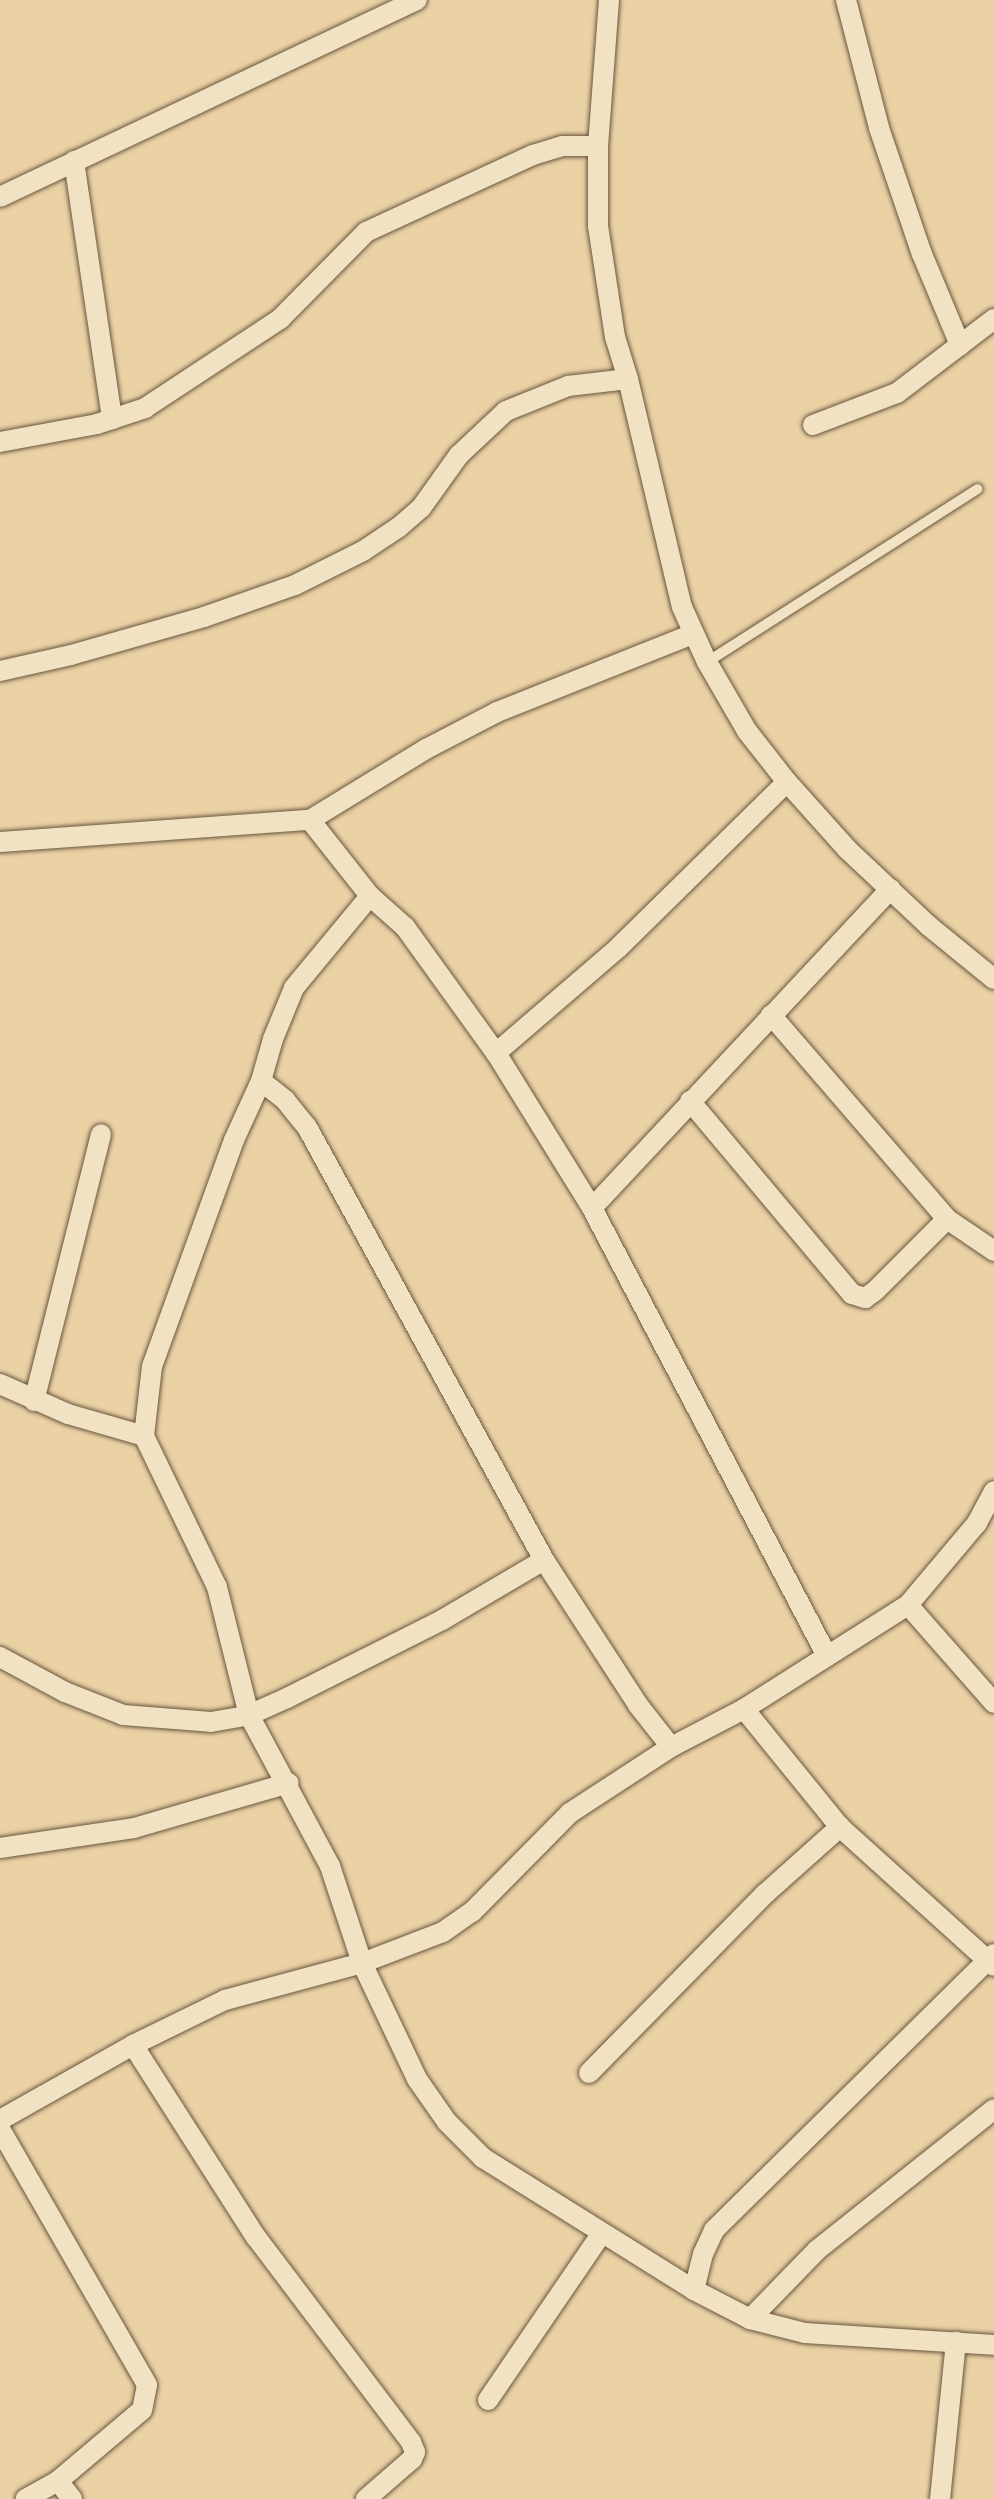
<!DOCTYPE html>
<style>
body{margin:0}
#map{position:relative;width:994px;height:2499px;overflow:hidden;background:#ebd2a5;font-family:"IM FELL English",serif}
div>[style]{position:absolute}
[style*='--x']{left:calc(var(--x)*1px);top:calc(var(--y)*1px);width:calc(var(--w)*1px);rotate:calc(var(--a)*1deg)}
.roads{filter:drop-shadow(0 0 2px #68563f) drop-shadow(0 0 2px #68563f)}
.lane>*{height:10px;margin:-5px;padding:0 5px;transform-origin:5px;border-radius:5px;background:#f2e2c4}
.street>*{height:20px;margin:-10px;padding:0 10px;transform-origin:10px;border-radius:10px;background:#f2e2c4}
span{translate:-50% -50%;white-space:nowrap;text-align:center;line-height:1.15;-webkit-text-stroke:6px #f2e2c4;paint-order:stroke}
</style>
<div id="map">
<div class="roads">
<div class="lane">
<i style="--x:707;--y:662;--w:321;--a:-32.6"></i>
</div>
<div class="street">
<i style="--x:609;--y:0;--w:146;--a:94.3"></i>
<i style="--x:598;--y:146;--w:80;--a:90"></i>
<i style="--x:598;--y:226;--w:112;--a:81.3"></i>
<i style="--x:615;--y:337;--w:44;--a:72.8"></i>
<i style="--x:628;--y:379;--w:234;--a:76.7"></i>
<i style="--x:682;--y:607;--w:60;--a:65.6"></i>
<i style="--x:707;--y:662;--w:80;--a:59.9"></i>
<i style="--x:747;--y:731;--w:65;--a:51.9"></i>
<i style="--x:787;--y:782;--w:91;--a:48.1"></i>
<i style="--x:848;--y:850;--w:111;--a:43.2"></i>
<i style="--x:929;--y:926;--w:84;--a:39.2"></i>
<i style="--x:846;--y:0;--w:132;--a:75.5"></i>
<i style="--x:879;--y:128;--w:133;--a:71.2"></i>
<i style="--x:922;--y:254;--w:99;--a:67.3"></i>
<i style="--x:74;--y:161;--w:261;--a:81.6"></i>
<i style="--x:0;--y:197;--w:461;--a:-25.3"></i>
<i style="--x:813;--y:425;--w:90;--a:-20.9"></i>
<i style="--x:897;--y:393;--w:122;--a:-37.3"></i>
<i style="--x:0;--y:442;--w:99;--a:-10.5"></i>
<i style="--x:97;--y:424;--w:51;--a:-18.4"></i>
<i style="--x:145;--y:408;--w:162;--a:-33.4"></i>
<i style="--x:280;--y:319;--w:122;--a:-45.3"></i>
<i style="--x:366;--y:232;--w:184;--a:-24.8"></i>
<i style="--x:533;--y:155;--w:31;--a:-17"></i>
<i style="--x:563;--y:146;--w:35;--a:0"></i>
<i style="--x:0;--y:671;--w:73;--a:-12.7"></i>
<i style="--x:71;--y:655;--w:138;--a:-15.9"></i>
<i style="--x:204;--y:617;--w:96;--a:-19.4"></i>
<i style="--x:295;--y:585;--w:76;--a:-26.6"></i>
<i style="--x:363;--y:551;--w:43;--a:-33.7"></i>
<i style="--x:399;--y:527;--w:29;--a:-41"></i>
<i style="--x:421;--y:508;--w:65;--a:-54.4"></i>
<i style="--x:459;--y:455;--w:64;--a:-43.1"></i>
<i style="--x:506;--y:411;--w:67;--a:-22"></i>
<i style="--x:568;--y:386;--w:60;--a:-6.7"></i>
<i style="--x:310;--y:820;--w:97;--a:51.7"></i>
<i style="--x:370;--y:896;--w:119;--a:129.6"></i>
<i style="--x:294;--y:988;--w:55;--a:112.4"></i>
<i style="--x:273;--y:1039;--w:44;--a:105.9"></i>
<i style="--x:261;--y:1081;--w:31;--a:38"></i>
<i style="--x:285;--y:1100;--w:35;--a:51"></i>
<i style="--x:307;--y:1127;--w:494;--a:61.3"></i>
<i style="--x:544;--y:1560;--w:173;--a:57"></i>
<i style="--x:638;--y:1705;--w:53;--a:51.8"></i>
<i style="--x:671;--y:1747;--w:82;--a:-27.5"></i>
<i style="--x:744;--y:1709;--w:194;--a:-32.4"></i>
<i style="--x:908;--y:1605;--w:107;--a:-49.9"></i>
<i style="--x:977;--y:1523;--w:36;--a:-62"></i>
<i style="--x:0;--y:842;--w:311;--a:-4.1"></i>
<i style="--x:310;--y:820;--w:136;--a:-31.5"></i>
<i style="--x:426;--y:749;--w:80;--a:-27.5"></i>
<i style="--x:497;--y:712;--w:211;--a:-21.7"></i>
<i style="--x:370;--y:896;--w:47;--a:41.5"></i>
<i style="--x:405;--y:927;--w:155;--a:54.2"></i>
<i style="--x:496;--y:1053;--w:182;--a:58.2"></i>
<i style="--x:592;--y:1208;--w:506;--a:62.32"></i>
<i style="--x:771;--y:1015;--w:269;--a:49.2"></i>
<i style="--x:947;--y:1219;--w:57;--a:34.2"></i>
<i style="--x:496;--y:1053;--w:161;--a:-40.7"></i>
<i style="--x:618;--y:948;--w:237;--a:-44.5"></i>
<i style="--x:261;--y:1081;--w:65;--a:114.6"></i>
<i style="--x:234;--y:1140;--w:240;--a:109.9"></i>
<i style="--x:152;--y:1366;--w:70;--a:96.5"></i>
<i style="--x:144;--y:1436;--w:168;--a:64.2"></i>
<i style="--x:217;--y:1587;--w:132;--a:76"></i>
<i style="--x:249;--y:1715;--w:171;--a:61.8"></i>
<i style="--x:330;--y:1866;--w:102;--a:71.7"></i>
<i style="--x:362;--y:1963;--w:128;--a:64.6"></i>
<i style="--x:417;--y:2079;--w:52;--a:55.1"></i>
<i style="--x:447;--y:2122;--w:51;--a:45"></i>
<i style="--x:483;--y:2158;--w:249;--a:32"></i>
<i style="--x:694;--y:2290;--w:63;--a:27.4"></i>
<i style="--x:750;--y:2319;--w:57;--a:14.3"></i>
<i style="--x:805;--y:2333;--w:189;--a:3.6"></i>
<i style="--x:690;--y:1101;--w:252;--a:50"></i>
<i style="--x:852;--y:1294;--w:14;--a:17"></i>
<i style="--x:865;--y:1298;--w:12;--a:-35"></i>
<i style="--x:875;--y:1291;--w:102;--a:-45"></i>
<i style="--x:592;--y:1208;--w:437;--a:-46.9"></i>
<i style="--x:0;--y:1384;--w:74;--a:23.8"></i>
<i style="--x:68;--y:1414;--w:79;--a:16.1"></i>
<i style="--x:34;--y:1401;--w:275;--a:-75.9"></i>
<i style="--x:908;--y:1605;--w:130;--a:48.7"></i>
<i style="--x:0;--y:1657;--w:74;--a:28.3"></i>
<i style="--x:65;--y:1692;--w:62;--a:21.6"></i>
<i style="--x:123;--y:1715;--w:88;--a:4.5"></i>
<i style="--x:211;--y:1722;--w:39;--a:-10"></i>
<i style="--x:249;--y:1715;--w:42;--a:-24.1"></i>
<i style="--x:287;--y:1698;--w:174;--a:-26.7"></i>
<i style="--x:442;--y:1620;--w:118;--a:-30.5"></i>
<i style="--x:744;--y:1709;--w:152;--a:50.9"></i>
<i style="--x:840;--y:1827;--w:207;--a:42.1"></i>
<i style="--x:0;--y:1848;--w:135;--a:-8.5"></i>
<i style="--x:134;--y:1828;--w:161;--a:-16.2"></i>
<i style="--x:133;--y:2045;--w:228;--a:57.4"></i>
<i style="--x:256;--y:2237;--w:257;--a:52.9"></i>
<i style="--x:411;--y:2442;--w:11;--a:68"></i>
<i style="--x:415;--y:2452;--w:8;--a:113"></i>
<i style="--x:412;--y:2459;--w:61;--a:139"></i>
<i style="--x:589;--y:2073;--w:251;--a:-45.5"></i>
<i style="--x:765;--y:1894;--w:101;--a:-41.8"></i>
<i style="--x:0;--y:2120;--w:153;--a:-29.4"></i>
<i style="--x:133;--y:2045;--w:102;--a:-26.1"></i>
<i style="--x:225;--y:2000;--w:142;--a:-15.1"></i>
<i style="--x:362;--y:1963;--w:87;--a:-20.9"></i>
<i style="--x:443;--y:1932;--w:35;--a:-35"></i>
<i style="--x:472;--y:1912;--w:139;--a:-45.3"></i>
<i style="--x:570;--y:1813;--w:121;--a:-33.2"></i>
<i style="--x:0;--y:2129;--w:295;--a:60.1"></i>
<i style="--x:147;--y:2385;--w:25;--a:101"></i>
<i style="--x:142;--y:2410;--w:110;--a:139.8"></i>
<i style="--x:58;--y:2481;--w:37;--a:151"></i>
<i style="--x:694;--y:2290;--w:37;--a:-76"></i>
<i style="--x:703;--y:2254;--w:26;--a:-65"></i>
<i style="--x:714;--y:2230;--w:393;--a:-44.6"></i>
<i style="--x:750;--y:2319;--w:96;--a:-45.8"></i>
<i style="--x:817;--y:2250;--w:226;--a:-38.5"></i>
<i style="--x:488;--y:2400;--w:202;--a:-55.7"></i>
<i style="--x:58;--y:2481;--w:23;--a:52"></i>
<i style="--x:940;--y:2499;--w:158;--a:-84.2"></i>
</div>
</div>
</div>
